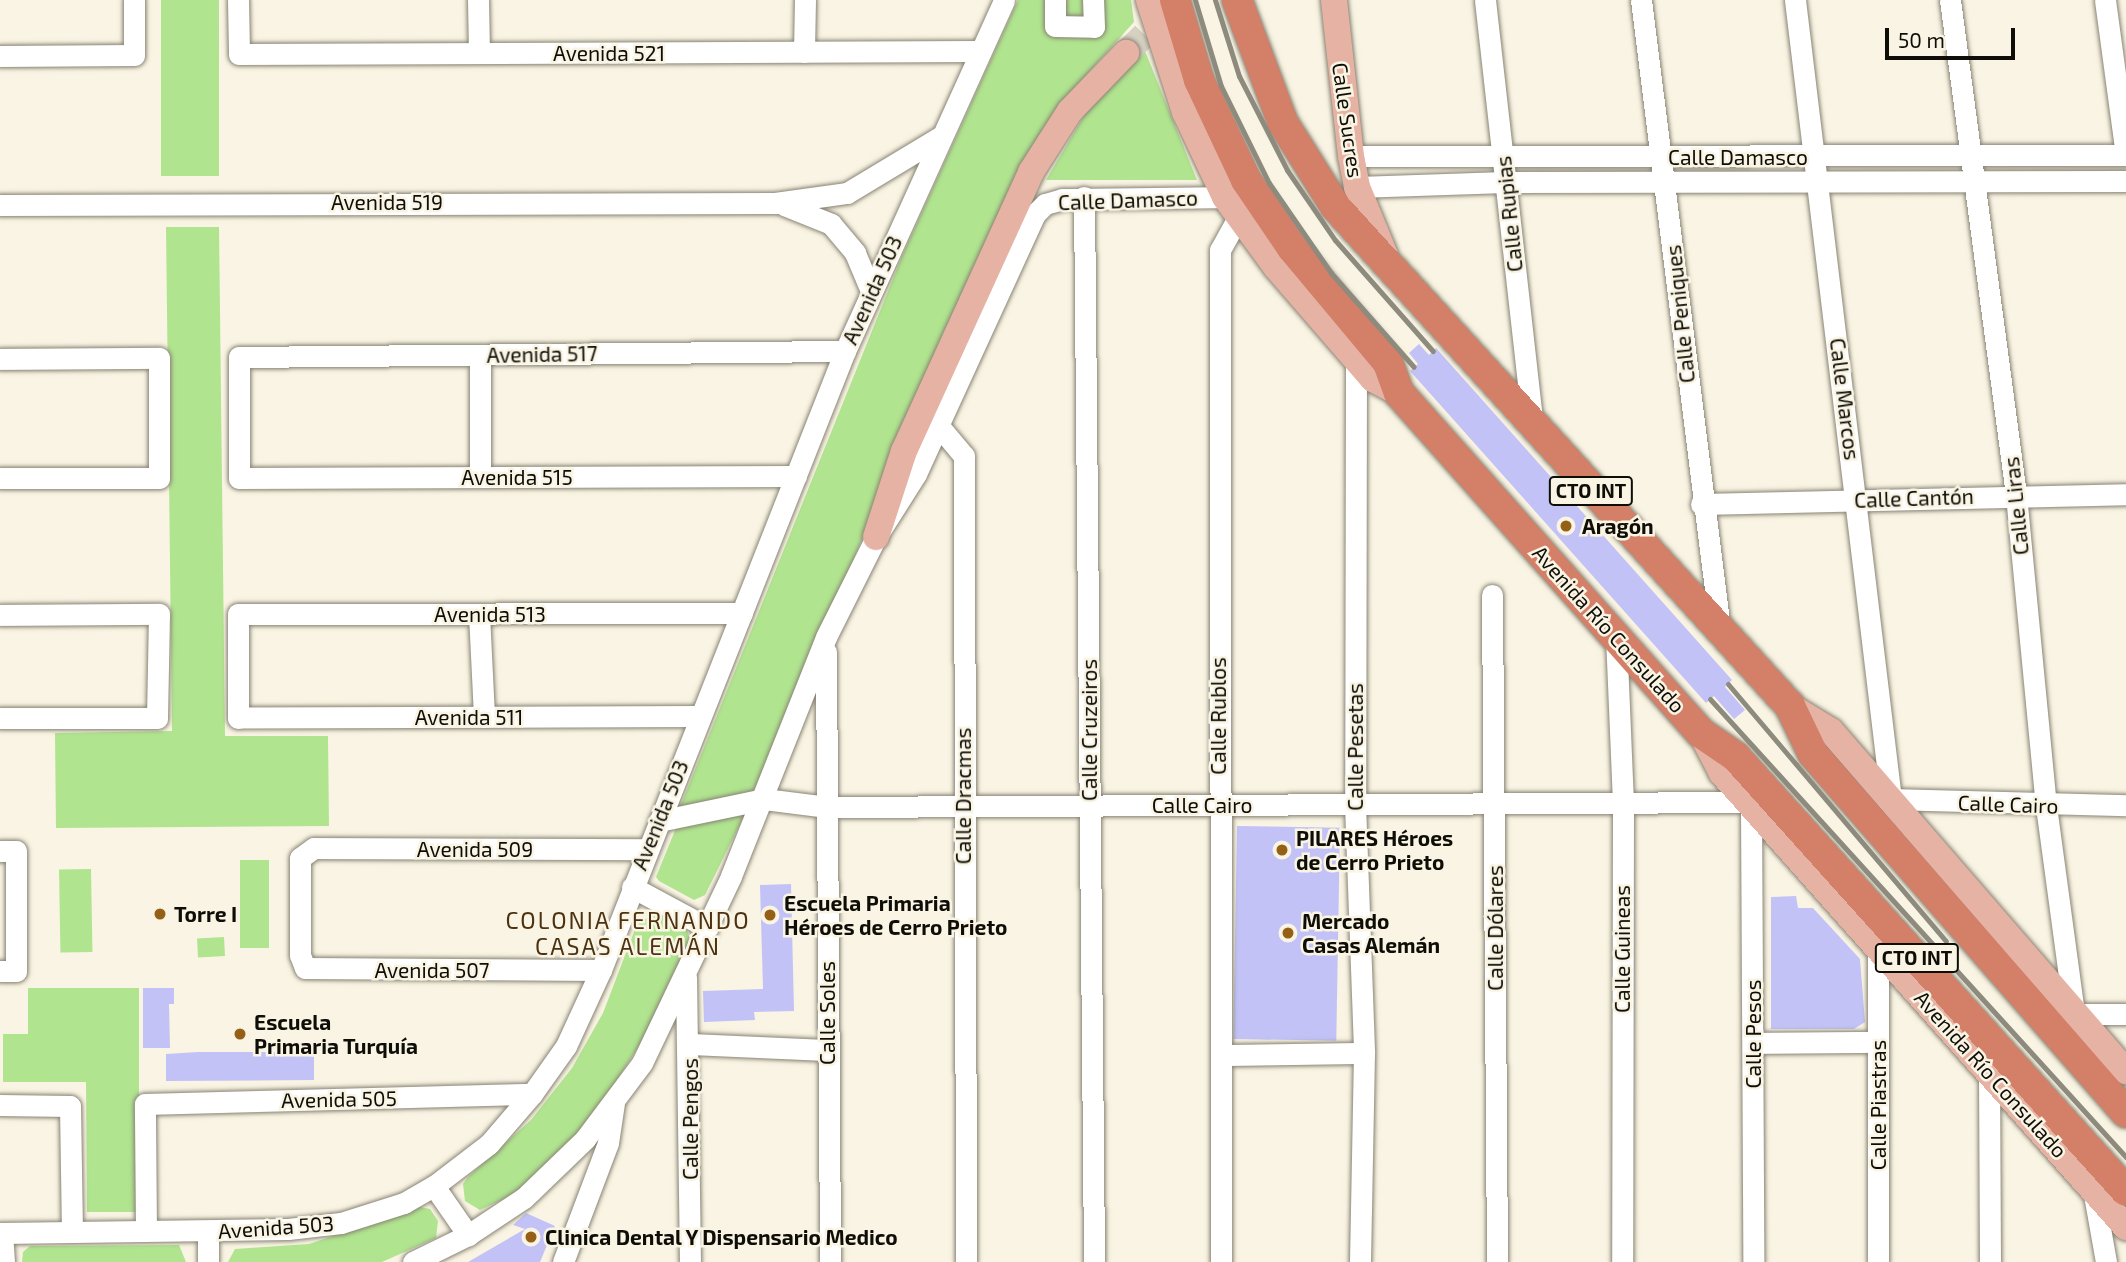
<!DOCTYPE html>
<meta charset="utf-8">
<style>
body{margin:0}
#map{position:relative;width:2126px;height:1262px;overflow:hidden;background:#f9f4e3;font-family:"Exo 2",sans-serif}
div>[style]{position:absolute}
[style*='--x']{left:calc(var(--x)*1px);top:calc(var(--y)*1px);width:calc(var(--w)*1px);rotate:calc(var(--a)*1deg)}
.green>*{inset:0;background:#b0e48f;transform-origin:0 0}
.building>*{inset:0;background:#c2c2f7;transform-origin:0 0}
.major-tunnel>*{height:26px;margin-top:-13px;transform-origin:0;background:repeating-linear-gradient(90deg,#d6d1c2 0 26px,transparent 0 39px)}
.roads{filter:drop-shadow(0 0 2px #888374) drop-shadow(0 0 2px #888374)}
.minor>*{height:21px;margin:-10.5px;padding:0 10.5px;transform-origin:10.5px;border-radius:10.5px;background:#fff}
.major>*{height:26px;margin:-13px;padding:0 13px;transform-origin:13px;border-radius:13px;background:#e5b2a4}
.highway>*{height:30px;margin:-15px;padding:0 15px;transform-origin:15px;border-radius:15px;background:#d47f68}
.rail>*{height:5px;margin:-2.5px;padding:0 2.5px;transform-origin:2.5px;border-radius:2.5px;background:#8d8a7e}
.dots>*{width:19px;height:19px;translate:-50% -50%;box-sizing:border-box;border:4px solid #f9f4e3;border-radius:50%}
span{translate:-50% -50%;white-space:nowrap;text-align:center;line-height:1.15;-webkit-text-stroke:5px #f9f4e3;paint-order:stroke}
.shield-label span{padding:2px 5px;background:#f9f4e3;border:2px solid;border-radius:5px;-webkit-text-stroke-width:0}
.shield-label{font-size:19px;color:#0e0d07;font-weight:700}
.street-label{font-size:21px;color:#0e0d07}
.poi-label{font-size:21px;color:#0e0d07;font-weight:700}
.left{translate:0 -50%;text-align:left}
.neighbourhood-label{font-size:23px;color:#4c3211;letter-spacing:2px}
.scale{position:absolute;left:1885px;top:28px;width:130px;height:32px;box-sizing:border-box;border:4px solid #0e0d07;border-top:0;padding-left:9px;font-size:21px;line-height:24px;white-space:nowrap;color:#0e0d07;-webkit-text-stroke:5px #f9f4e3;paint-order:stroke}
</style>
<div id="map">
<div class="green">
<i style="left:161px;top:0;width:58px;height:176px"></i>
<i style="clip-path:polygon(1018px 0,1131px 0,1134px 22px,1060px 104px,957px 316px,755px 791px,680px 807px,903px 254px)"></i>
<i style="clip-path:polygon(1145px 51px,1197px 180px,1046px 180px,1085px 114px)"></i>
<i style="clip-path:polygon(166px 227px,219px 227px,225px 736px,328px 736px,329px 826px,56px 828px,55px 733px,172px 731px)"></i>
<i style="clip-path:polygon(748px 808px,705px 895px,694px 900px,659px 881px,656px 877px,676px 828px)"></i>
<i style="left:240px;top:860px;width:29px;height:88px"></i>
<i style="left:91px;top:869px;width:83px;height:32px;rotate:89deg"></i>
<i style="clip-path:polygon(654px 914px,687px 930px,690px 939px,644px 1038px,610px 1091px,579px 1133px,515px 1194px,480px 1210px,465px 1201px,463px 1184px,468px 1177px,531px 1120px,572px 1068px,603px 1013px,637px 924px)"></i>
<i style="left:224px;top:937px;width:19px;height:27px;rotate:87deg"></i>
<i style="clip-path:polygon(28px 988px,139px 988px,139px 1212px,87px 1212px,86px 1082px,3px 1082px,3px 1034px,28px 1034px)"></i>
<i style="clip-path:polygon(420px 1207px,430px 1209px,438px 1221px,436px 1238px,382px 1262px,228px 1262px,235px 1249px,309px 1244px)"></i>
<i style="clip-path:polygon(179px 1245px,186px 1262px,22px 1262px,23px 1252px,30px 1246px)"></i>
</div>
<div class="building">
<i style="clip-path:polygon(1419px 344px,1429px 355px,1436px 348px,1732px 680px,1725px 687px,1745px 710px,1734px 719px,1714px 696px,1706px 703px,1410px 371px,1418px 364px,1409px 353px)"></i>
<i style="left:1237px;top:826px;width:103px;height:213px;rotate:1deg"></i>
<i style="clip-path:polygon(791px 884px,794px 1011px,754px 1012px,755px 1020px,704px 1022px,703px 991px,763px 989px,760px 885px)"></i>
<i style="clip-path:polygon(1796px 896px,1798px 908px,1813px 908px,1860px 959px,1865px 1022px,1854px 1029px,1771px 1029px,1771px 897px)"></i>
<i style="clip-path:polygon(143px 988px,174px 988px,174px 1004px,169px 1004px,170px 1048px,143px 1048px)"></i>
<i style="clip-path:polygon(198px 1052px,314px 1052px,314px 1080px,166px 1081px,166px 1054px)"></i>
<i style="clip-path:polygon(526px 1213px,555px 1226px,540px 1262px,468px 1262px,525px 1229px,513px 1225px)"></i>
</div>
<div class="major-tunnel">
<i style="--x:1126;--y:53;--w:64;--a:-44.4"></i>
</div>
<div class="roads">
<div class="minor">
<i style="--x:238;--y:0;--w:54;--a:88.9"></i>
<i style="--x:239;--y:54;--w:741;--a:-0.23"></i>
<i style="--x:478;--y:0;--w:53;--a:88.9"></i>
<i style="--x:1055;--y:0;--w:26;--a:90"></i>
<i style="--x:1055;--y:26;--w:39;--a:1"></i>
<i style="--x:1094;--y:27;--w:27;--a:-92"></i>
<i style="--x:1485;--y:0;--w:429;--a:83.6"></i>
<i style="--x:1641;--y:0;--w:634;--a:82.84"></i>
<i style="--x:1795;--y:0;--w:805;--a:83.15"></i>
<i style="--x:1891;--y:799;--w:235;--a:1.5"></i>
<i style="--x:1950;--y:0;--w:499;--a:82.4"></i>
<i style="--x:2016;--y:495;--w:312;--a:84.5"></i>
<i style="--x:2046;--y:806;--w:210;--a:82.3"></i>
<i style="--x:2074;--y:1014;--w:52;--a:0"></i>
<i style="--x:2105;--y:0;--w:156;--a:82.3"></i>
<i style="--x:804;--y:52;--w:52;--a:-88.9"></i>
<i style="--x:0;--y:56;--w:134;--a:-0.4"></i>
<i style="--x:134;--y:55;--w:55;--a:-90"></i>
<i style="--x:1351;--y:156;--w:775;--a:-0.07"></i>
<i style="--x:1357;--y:187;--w:148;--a:-1.9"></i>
<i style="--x:1505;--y:182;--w:621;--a:-0.09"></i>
<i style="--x:1084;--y:197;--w:1065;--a:89.46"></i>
<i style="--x:0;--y:205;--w:775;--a:-0.15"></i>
<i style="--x:775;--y:203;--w:73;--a:-7.9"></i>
<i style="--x:847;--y:193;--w:109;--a:-31.1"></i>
<i style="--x:784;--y:205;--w:51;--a:22"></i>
<i style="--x:831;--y:224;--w:38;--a:50"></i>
<i style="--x:855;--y:253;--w:41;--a:67.2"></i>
<i style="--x:480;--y:355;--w:122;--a:90"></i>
<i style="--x:0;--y:359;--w:159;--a:-0.4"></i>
<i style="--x:159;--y:358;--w:120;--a:90"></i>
<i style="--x:159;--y:478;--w:159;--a:180"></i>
<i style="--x:1356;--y:359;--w:445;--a:90.1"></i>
<i style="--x:1355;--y:804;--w:249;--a:87.9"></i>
<i style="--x:1364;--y:1053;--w:209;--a:91.1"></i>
<i style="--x:938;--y:425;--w:40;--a:50"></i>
<i style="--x:964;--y:456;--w:806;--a:89.86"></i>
<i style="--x:796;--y:476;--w:557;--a:179.79"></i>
<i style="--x:239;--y:478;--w:121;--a:-90"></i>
<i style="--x:239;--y:357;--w:606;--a:-0.57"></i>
<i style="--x:1701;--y:504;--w:425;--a:-1.3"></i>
<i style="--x:1492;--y:595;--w:667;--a:89.57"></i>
<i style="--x:479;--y:614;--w:103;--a:87.2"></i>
<i style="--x:0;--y:615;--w:159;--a:-0.4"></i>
<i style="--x:159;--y:614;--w:104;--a:91.1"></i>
<i style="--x:157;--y:718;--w:157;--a:180"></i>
<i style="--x:1616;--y:636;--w:168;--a:87.6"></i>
<i style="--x:1623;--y:804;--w:458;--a:90.1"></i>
<i style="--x:826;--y:652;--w:610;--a:89.62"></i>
<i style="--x:699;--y:716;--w:461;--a:179.8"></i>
<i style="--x:238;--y:718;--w:104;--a:-90"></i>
<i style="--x:238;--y:614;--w:504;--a:-0.11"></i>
<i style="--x:1751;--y:806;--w:456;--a:89.7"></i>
<i style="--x:659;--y:821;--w:107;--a:-11.8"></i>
<i style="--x:764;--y:799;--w:64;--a:7.2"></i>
<i style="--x:827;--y:807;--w:921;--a:-0.31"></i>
<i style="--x:0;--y:851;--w:16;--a:0"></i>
<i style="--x:16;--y:851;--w:120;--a:90"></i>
<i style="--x:16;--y:971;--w:16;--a:180"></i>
<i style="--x:632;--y:887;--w:86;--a:28.3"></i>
<i style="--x:1878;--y:948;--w:314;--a:90"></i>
<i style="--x:601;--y:970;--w:296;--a:-179.6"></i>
<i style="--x:305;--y:968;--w:14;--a:-111"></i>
<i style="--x:300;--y:955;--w:97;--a:-90"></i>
<i style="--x:300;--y:858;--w:17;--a:-36"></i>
<i style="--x:314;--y:848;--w:333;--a:0.2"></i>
<i style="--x:686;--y:977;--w:285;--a:89.2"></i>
<i style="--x:1753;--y:1043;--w:124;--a:-0.5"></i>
<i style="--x:690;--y:1044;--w:137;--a:2.5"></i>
<i style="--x:1222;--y:1055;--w:142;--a:-0.8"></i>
<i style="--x:1989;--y:1071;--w:191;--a:89.7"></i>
<i style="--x:0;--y:1105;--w:70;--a:0.8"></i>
<i style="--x:70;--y:1106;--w:126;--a:89.1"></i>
<i style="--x:434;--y:1186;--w:60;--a:55.2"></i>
<i style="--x:2093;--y:1189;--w:74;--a:79.9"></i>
<i style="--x:146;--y:1231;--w:127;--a:-90.5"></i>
<i style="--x:145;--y:1104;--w:387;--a:-1.5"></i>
<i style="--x:208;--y:1231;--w:31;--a:90"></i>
<i style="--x:0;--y:1233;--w:288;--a:-0.8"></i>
<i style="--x:288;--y:1229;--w:53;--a:-6.5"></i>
<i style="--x:341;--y:1223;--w:66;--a:-17.6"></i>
<i style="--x:404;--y:1203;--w:34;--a:-30"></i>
<i style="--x:434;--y:1186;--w:69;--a:-37.4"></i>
<i style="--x:489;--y:1144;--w:66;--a:-49.3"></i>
<i style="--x:532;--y:1094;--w:59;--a:-54.7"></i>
<i style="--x:566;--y:1046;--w:84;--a:-65.3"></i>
<i style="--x:601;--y:970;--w:665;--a:-68.49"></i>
<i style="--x:845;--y:351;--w:385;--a:-65.6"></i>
<i style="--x:2;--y:1233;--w:29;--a:86"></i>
<i style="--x:413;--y:1262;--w:61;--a:-26.1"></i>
<i style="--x:468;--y:1235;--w:67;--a:-33.5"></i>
<i style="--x:524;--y:1198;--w:85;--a:-44"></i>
<i style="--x:585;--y:1139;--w:95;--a:-53.1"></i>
<i style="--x:642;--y:1063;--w:207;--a:-64.5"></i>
<i style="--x:731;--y:876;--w:257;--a:-68.3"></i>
<i style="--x:826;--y:637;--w:112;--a:-63.4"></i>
<i style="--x:876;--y:537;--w:75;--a:-57.6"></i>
<i style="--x:916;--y:474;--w:286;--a:-65.4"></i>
<i style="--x:1035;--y:214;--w:14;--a:-45"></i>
<i style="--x:1045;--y:204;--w:18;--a:-16"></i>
<i style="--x:1062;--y:199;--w:163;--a:-0.7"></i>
<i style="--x:563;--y:1262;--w:127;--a:-69.3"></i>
<i style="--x:608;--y:1143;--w:40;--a:-81.5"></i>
<i style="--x:1221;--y:1262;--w:1012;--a:-90.06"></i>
<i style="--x:1220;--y:250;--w:37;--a:-61"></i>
</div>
<div class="major">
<i style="--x:1149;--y:0;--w:118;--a:72.2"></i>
<i style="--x:1185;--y:112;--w:94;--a:64.8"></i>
<i style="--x:1225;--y:197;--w:87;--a:53.9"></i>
<i style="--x:1276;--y:267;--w:148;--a:49.1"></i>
<i style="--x:1373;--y:379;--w:30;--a:28"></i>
<i style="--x:1334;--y:0;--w:157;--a:83.8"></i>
<i style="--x:1351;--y:156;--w:32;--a:79"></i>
<i style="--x:1357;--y:187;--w:74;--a:67.6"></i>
<i style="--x:876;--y:537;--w:90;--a:-72"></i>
<i style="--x:904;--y:451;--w:307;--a:-65.5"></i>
<i style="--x:1031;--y:172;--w:72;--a:-57.4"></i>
<i style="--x:1070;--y:111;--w:81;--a:-46"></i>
<i style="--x:1790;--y:706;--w:48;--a:31.4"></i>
<i style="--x:1831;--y:731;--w:450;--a:49.1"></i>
<i style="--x:1701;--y:733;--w:45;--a:62.3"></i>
<i style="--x:1722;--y:773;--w:608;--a:48.34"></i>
</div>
<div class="highway">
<i style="--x:1175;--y:0;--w:84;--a:73.3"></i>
<i style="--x:1199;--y:80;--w:110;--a:64.8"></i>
<i style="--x:1246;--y:180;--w:82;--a:55.9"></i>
<i style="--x:1292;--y:248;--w:150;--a:50.1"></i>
<i style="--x:1388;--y:363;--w:32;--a:70"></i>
<i style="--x:1399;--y:393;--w:455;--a:48.4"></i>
<i style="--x:1701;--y:733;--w:42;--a:34.4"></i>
<i style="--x:1736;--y:757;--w:583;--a:48.06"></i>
<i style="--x:1237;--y:0;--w:131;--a:69.5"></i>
<i style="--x:1283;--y:123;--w:98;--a:57.9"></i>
<i style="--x:1335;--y:206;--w:676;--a:47.7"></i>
<i style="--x:1790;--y:706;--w:53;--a:64.4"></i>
<i style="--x:1813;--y:754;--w:476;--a:48.9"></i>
</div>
</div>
<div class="rail">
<i style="--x:1195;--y:0;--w:90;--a:73.2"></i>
<i style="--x:1221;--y:86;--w:108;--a:63.7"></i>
<i style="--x:1269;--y:183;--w:109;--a:55.4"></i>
<i style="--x:1331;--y:273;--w:125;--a:48.6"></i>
<i style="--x:1215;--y:0;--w:80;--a:72.5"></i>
<i style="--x:1239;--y:76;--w:106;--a:62.9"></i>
<i style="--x:1287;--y:170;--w:85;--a:55.6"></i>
<i style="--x:1335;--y:240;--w:148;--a:48.6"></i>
<i style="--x:1728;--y:684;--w:337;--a:49.7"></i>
<i style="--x:1710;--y:699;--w:619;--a:47.75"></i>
</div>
<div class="dots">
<i style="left:1566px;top:526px;background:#955f15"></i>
<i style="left:1282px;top:850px;background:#955f15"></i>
<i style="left:160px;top:914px;background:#955f15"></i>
<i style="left:770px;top:915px;background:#955f15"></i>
<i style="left:1288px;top:933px;background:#955f15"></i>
<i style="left:240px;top:1034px;background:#955f15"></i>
<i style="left:531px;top:1237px;background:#955f15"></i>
</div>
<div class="shield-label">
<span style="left:1591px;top:491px">CTO INT</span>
<span style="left:1917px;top:958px">CTO INT</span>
</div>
<div class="street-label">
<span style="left:609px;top:53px">Avenida 521</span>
<span style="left:1348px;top:120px;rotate:82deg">Calle Sucres</span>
<span style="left:1738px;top:157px">Calle Damasco</span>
<span style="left:1128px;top:200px;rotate:-2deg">Calle Damasco</span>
<span style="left:387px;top:202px">Avenida 519</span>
<span style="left:1509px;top:214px;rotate:-96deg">Calle Rupias</span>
<span style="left:872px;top:290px;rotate:-66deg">Avenida 503</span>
<span style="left:1680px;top:314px;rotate:-96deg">Calle Peniques</span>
<span style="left:542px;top:354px;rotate:-1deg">Avenida 517</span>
<span style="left:1845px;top:399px;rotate:83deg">Calle Marcos</span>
<span style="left:517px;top:477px">Avenida 515</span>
<span style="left:1914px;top:498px;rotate:-2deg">Calle Cantón</span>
<span style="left:2016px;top:506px;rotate:-96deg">Calle Liras</span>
<span style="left:490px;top:614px">Avenida 513</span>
<span style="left:1609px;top:629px;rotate:48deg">Avenida Río Consulado</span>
<span style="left:1218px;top:716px;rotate:-90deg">Calle Rublos</span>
<span style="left:469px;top:717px">Avenida 511</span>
<span style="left:1089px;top:730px;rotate:-90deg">Calle Cruzeiros</span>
<span style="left:1355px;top:747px;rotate:-90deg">Calle Pesetas</span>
<span style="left:963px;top:796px;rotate:-90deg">Calle Dracmas</span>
<span style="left:2008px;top:804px;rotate:2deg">Calle Cairo</span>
<span style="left:1202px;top:805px">Calle Cairo</span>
<span style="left:660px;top:815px;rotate:-68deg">Avenida 503</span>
<span style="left:475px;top:849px">Avenida 509</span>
<span style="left:1495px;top:928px;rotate:-90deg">Calle Dólares</span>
<span style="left:1622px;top:949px;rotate:-90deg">Calle Guineas</span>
<span style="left:432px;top:970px">Avenida 507</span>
<span style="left:827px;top:1013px;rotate:-90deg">Calle Soles</span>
<span style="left:1753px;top:1034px;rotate:-90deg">Calle Pesos</span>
<span style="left:1991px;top:1074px;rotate:48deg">Avenida Río Consulado</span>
<span style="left:339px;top:1099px;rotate:-1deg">Avenida 505</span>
<span style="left:1878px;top:1105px;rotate:-90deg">Calle Piastras</span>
<span style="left:690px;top:1119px;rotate:-90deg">Calle Pengos</span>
<span style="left:276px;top:1227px;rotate:-4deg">Avenida 503</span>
</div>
<div class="poi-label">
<span class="left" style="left:1582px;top:526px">Aragón</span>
<span class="left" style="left:1296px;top:850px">PILARES Héroes<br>de Cerro Prieto</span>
<span class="left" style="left:784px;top:915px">Escuela Primaria<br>Héroes de Cerro Prieto</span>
<span class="left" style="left:174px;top:914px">Torre I</span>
<span class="left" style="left:1302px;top:933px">Mercado<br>Casas Alemán</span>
<span class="left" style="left:254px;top:1034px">Escuela<br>Primaria Turquía</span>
<span class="left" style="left:545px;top:1237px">Clinica Dental Y Dispensario Medico</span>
</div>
<div class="neighbourhood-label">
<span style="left:628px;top:933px">COLONIA FERNANDO<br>CASAS ALEMÁN</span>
</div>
<div class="scale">50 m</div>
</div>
